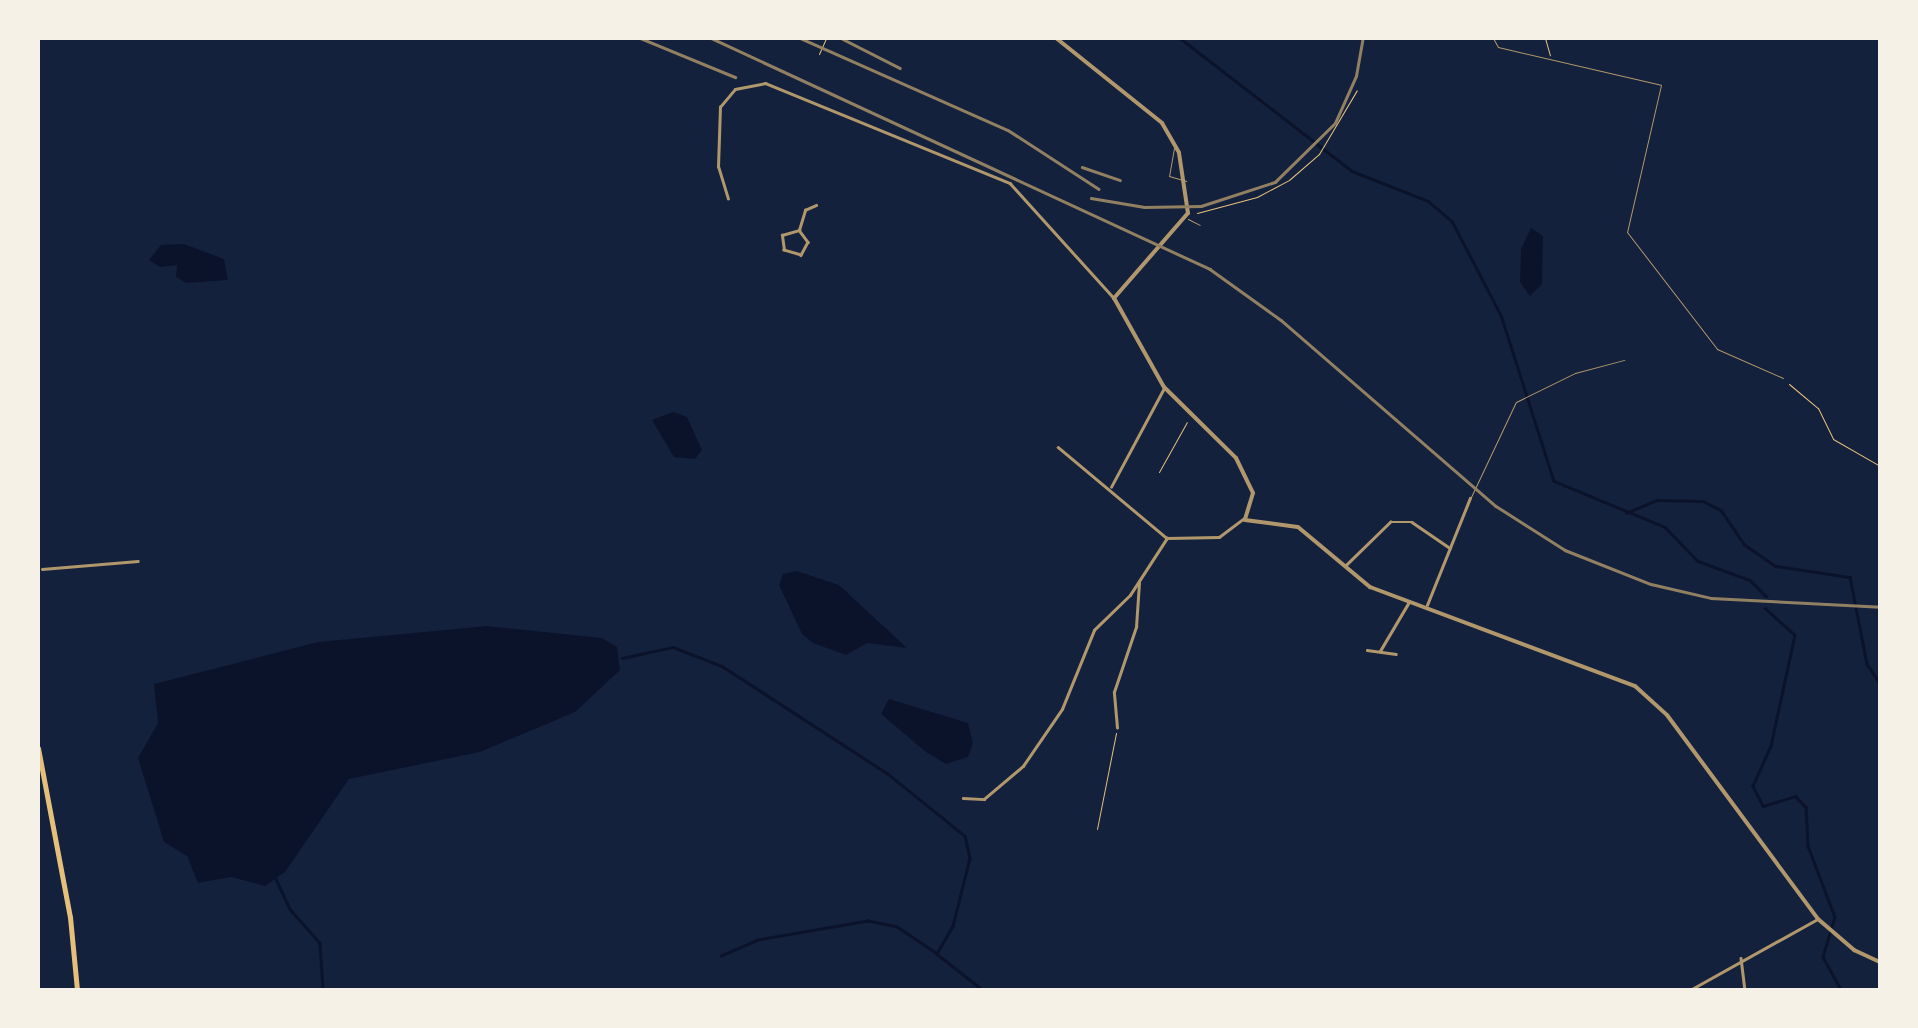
<!DOCTYPE html>
<style>
body{margin:0}
#map{position:relative;width:1918px;height:1028px;overflow:hidden;background:#14213d;font-family:"PT Sans Narrow",sans-serif}
div>[style]{position:absolute}
[style*='--x']{left:calc(var(--x)*1px);top:calc(var(--y)*1px);width:calc(var(--w)*1px);rotate:calc(var(--a)*1deg)}
.water>*{inset:0;background:#0b132b}
.stream>*{height:2.5px;margin:-1.25px;padding:0 1.25px;transform-origin:1.25px;border-radius:1.25px;background:#0b132b}
.path>*{height:1px;margin:-0.5px;padding:0 0.5px;transform-origin:0.5px;border-radius:0.5px;background:#e5c07b}
.service>*{height:1px;margin:-0.5px;padding:0 0.5px;transform-origin:0.5px;border-radius:0.5px;background:#b1986c}
.minor>*{height:2.5px;margin:-1.25px;padding:0 1.25px;transform-origin:1.25px;border-radius:1.25px;background:#b1986c}
.tertiary>*{height:4px;margin:-2px;padding:0 2px;transform-origin:2px;border-radius:2px;background:#b1986c}
.primary>*{height:5px;margin:-2.5px;padding:0 2.5px;transform-origin:2.5px;border-radius:2.5px;background:#e5c07b}
.rail>*{height:2.5px;margin:-1.25px;padding:0 1.25px;transform-origin:1.25px;border-radius:1.25px;background:#918062}
span{translate:-50% -50%;white-space:nowrap;text-align:center;line-height:1.15;-webkit-text-stroke:10px #f6f1e7;paint-order:stroke}
.frame{position:absolute;inset:0;border:40px solid #f6f1e7;pointer-events:none}
</style>
<div id="map">
<div class="water">
<i style="clip-path:polygon(1531px 228px,1543px 236px,1542px 284px,1530px 296px,1520px 282px,1521px 249px)"></i>
<i style="clip-path:polygon(184px 244px,224px 259px,228px 280px,186px 283px,176px 277px,177px 265px,160px 267px,149px 260px,161px 245px)"></i>
<i style="clip-path:polygon(673px 412px,687px 417px,702px 450px,695px 459px,674px 457px,652px 420px)"></i>
<i style="clip-path:polygon(797px 571px,839px 585px,907px 648px,867px 643px,846px 655px,813px 643px,802px 634px,779px 585px,783px 574px)"></i>
<i style="clip-path:polygon(487px 626px,602px 638px,617px 647px,620px 670px,575px 712px,480px 752px,349px 779px,285px 872px,265px 886px,231px 877px,198px 883px,187px 856px,164px 842px,138px 758px,158px 723px,154px 684px,318px 642px)"></i>
<i style="clip-path:polygon(889px 699px,968px 723px,973px 743px,968px 757px,946px 764px,926px 752px,881px 714px)"></i>
</div>
<div class="stream">
<i style="--x:1180;--y:38;--w:217;--a:37.7"></i>
<i style="--x:1352;--y:171;--w:82;--a:21.5"></i>
<i style="--x:1428;--y:201;--w:31;--a:40"></i>
<i style="--x:1452;--y:221;--w:106;--a:62.5"></i>
<i style="--x:1501;--y:315;--w:174;--a:72.3"></i>
<i style="--x:1554;--y:481;--w:120;--a:22.5"></i>
<i style="--x:1665;--y:527;--w:47;--a:45.9"></i>
<i style="--x:1698;--y:561;--w:55;--a:20.1"></i>
<i style="--x:1750;--y:580;--w:23;--a:45"></i>
<i style="--x:1626;--y:513;--w:34;--a:-23"></i>
<i style="--x:1657;--y:500;--w:46;--a:1.2"></i>
<i style="--x:1703;--y:501;--w:20;--a:27"></i>
<i style="--x:1721;--y:510;--w:41;--a:55.9"></i>
<i style="--x:1744;--y:544;--w:39;--a:35"></i>
<i style="--x:1776;--y:566;--w:75;--a:8.5"></i>
<i style="--x:1850;--y:577;--w:89;--a:78.9"></i>
<i style="--x:1867;--y:664;--w:23;--a:56"></i>
<i style="--x:1765;--y:608;--w:40;--a:42"></i>
<i style="--x:1795;--y:635;--w:114;--a:102.2"></i>
<i style="--x:1771;--y:746;--w:44;--a:114.2"></i>
<i style="--x:1753;--y:786;--w:22;--a:63"></i>
<i style="--x:1763;--y:806;--w:34;--a:-17"></i>
<i style="--x:1795;--y:796;--w:16;--a:45"></i>
<i style="--x:1806;--y:807;--w:39;--a:87"></i>
<i style="--x:1808;--y:846;--w:76;--a:69.2"></i>
<i style="--x:1835;--y:917;--w:42;--a:106.7"></i>
<i style="--x:1823;--y:957;--w:38;--a:61"></i>
<i style="--x:622;--y:658;--w:52;--a:-12.2"></i>
<i style="--x:673;--y:647;--w:53;--a:21.2"></i>
<i style="--x:722;--y:666;--w:197;--a:33"></i>
<i style="--x:887;--y:773;--w:100;--a:38.9"></i>
<i style="--x:965;--y:836;--w:23;--a:77"></i>
<i style="--x:970;--y:858;--w:70;--a:104"></i>
<i style="--x:953;--y:926;--w:32;--a:120"></i>
<i style="--x:937;--y:954;--w:48;--a:-146"></i>
<i style="--x:897;--y:927;--w:30;--a:-168"></i>
<i style="--x:868;--y:921;--w:112;--a:170.2"></i>
<i style="--x:758;--y:940;--w:40;--a:156.6"></i>
<i style="--x:276;--y:879;--w:33;--a:65"></i>
<i style="--x:290;--y:909;--w:45;--a:48.6"></i>
<i style="--x:320;--y:943;--w:47;--a:86.3"></i>
<i style="--x:937;--y:954;--w:58;--a:38"></i>
</div>
<div class="path">
<i style="--x:1545;--y:38;--w:18;--a:74"></i>
<i style="--x:819;--y:54;--w:17;--a:-66"></i>
<i style="--x:1197;--y:213;--w:62;--a:-14.9"></i>
<i style="--x:1257;--y:197;--w:36;--a:-28"></i>
<i style="--x:1289;--y:180;--w:40;--a:-41"></i>
<i style="--x:1319;--y:154;--w:74;--a:-59.3"></i>
<i style="--x:1789;--y:384;--w:38;--a:40"></i>
<i style="--x:1818;--y:408;--w:34;--a:64"></i>
<i style="--x:1833;--y:439;--w:54;--a:29.9"></i>
<i style="--x:1159;--y:472;--w:57;--a:-60.8"></i>
<i style="--x:1097;--y:829;--w:98;--a:-78.8"></i>
</div>
<div class="service">
<i style="--x:1493;--y:38;--w:10;--a:61"></i>
<i style="--x:1498;--y:47;--w:167;--a:13.1"></i>
<i style="--x:1661;--y:85;--w:151;--a:103"></i>
<i style="--x:1627;--y:232;--w:148;--a:52.4"></i>
<i style="--x:1717;--y:349;--w:72;--a:23.7"></i>
<i style="--x:1174;--y:148;--w:28;--a:100"></i>
<i style="--x:1169;--y:176;--w:18;--a:16"></i>
<i style="--x:1188;--y:219;--w:13;--a:27"></i>
<i style="--x:1471;--y:497;--w:105;--a:-64.7"></i>
<i style="--x:1516;--y:402;--w:66;--a:-26.2"></i>
<i style="--x:1575;--y:373;--w:51;--a:-14.9"></i>
</div>
<div class="minor">
<i style="--x:728;--y:199;--w:34;--a:-107"></i>
<i style="--x:718;--y:167;--w:60;--a:-88.1"></i>
<i style="--x:720;--y:107;--w:23;--a:-50"></i>
<i style="--x:735;--y:89;--w:31;--a:-11"></i>
<i style="--x:765;--y:83;--w:265;--a:22.2"></i>
<i style="--x:1010;--y:183;--w:154;--a:47.9"></i>
<i style="--x:799;--y:230;--w:15;--a:53"></i>
<i style="--x:808;--y:242;--w:15;--a:118"></i>
<i style="--x:801;--y:255;--w:18;--a:-164"></i>
<i style="--x:784;--y:250;--w:15;--a:-98"></i>
<i style="--x:782;--y:235;--w:18;--a:-16"></i>
<i style="--x:799;--y:230;--w:21;--a:-73"></i>
<i style="--x:805;--y:210;--w:12;--a:-24"></i>
<i style="--x:1058;--y:447;--w:142;--a:39.9"></i>
<i style="--x:1167;--y:538;--w:52;--a:-1.1"></i>
<i style="--x:1219;--y:537;--w:30;--a:-37"></i>
<i style="--x:1111;--y:487;--w:112;--a:-61.8"></i>
<i style="--x:1346;--y:565;--w:62;--a:-44.3"></i>
<i style="--x:1390;--y:522;--w:22;--a:0"></i>
<i style="--x:1412;--y:522;--w:46;--a:34.4"></i>
<i style="--x:42;--y:569;--w:96;--a:-4.8"></i>
<i style="--x:1427;--y:605;--w:115;--a:-68.1"></i>
<i style="--x:1367;--y:650;--w:29;--a:8"></i>
<i style="--x:1380;--y:651;--w:57;--a:-59.4"></i>
<i style="--x:1117;--y:728;--w:36;--a:-95"></i>
<i style="--x:1114;--y:692;--w:69;--a:-71.3"></i>
<i style="--x:1136;--y:627;--w:44;--a:-86.1"></i>
<i style="--x:963;--y:798;--w:21;--a:3"></i>
<i style="--x:984;--y:799;--w:51;--a:-40.2"></i>
<i style="--x:1023;--y:766;--w:69;--a:-55.6"></i>
<i style="--x:1062;--y:709;--w:85;--a:-67.9"></i>
<i style="--x:1094;--y:630;--w:50;--a:-44.2"></i>
<i style="--x:1130;--y:595;--w:68;--a:-57"></i>
<i style="--x:1741;--y:958;--w:32;--a:83"></i>
<i style="--x:1690;--y:990;--w:144;--a:-29.1"></i>
</div>
<div class="tertiary">
<i style="--x:1056;--y:38;--w:136;--a:38.7"></i>
<i style="--x:1162;--y:123;--w:34;--a:60"></i>
<i style="--x:1179;--y:153;--w:61;--a:81.5"></i>
<i style="--x:1188;--y:213;--w:113;--a:131"></i>
<i style="--x:1114;--y:298;--w:102;--a:60.7"></i>
<i style="--x:1164;--y:387;--w:101;--a:44.6"></i>
<i style="--x:1236;--y:458;--w:39;--a:64"></i>
<i style="--x:1253;--y:493;--w:28;--a:107"></i>
<i style="--x:1245;--y:520;--w:53;--a:7.5"></i>
<i style="--x:1298;--y:527;--w:94;--a:39.8"></i>
<i style="--x:1370;--y:587;--w:283;--a:20.5"></i>
<i style="--x:1635;--y:686;--w:43;--a:42.2"></i>
<i style="--x:1667;--y:715;--w:254;--a:53.5"></i>
<i style="--x:1818;--y:919;--w:48;--a:40.7"></i>
<i style="--x:1854;--y:950;--w:29;--a:25"></i>
</div>
<div class="primary">
<i style="--x:38;--y:748;--w:172;--a:79.3"></i>
<i style="--x:70;--y:917;--w:73;--a:84.5"></i>
</div>
<div class="rail">
<i style="--x:640;--y:38;--w:103;--a:22.3"></i>
<i style="--x:711;--y:38;--w:550;--a:24.84"></i>
<i style="--x:1210;--y:269;--w:87;--a:35.7"></i>
<i style="--x:1281;--y:320;--w:284;--a:40.9"></i>
<i style="--x:1496;--y:506;--w:82;--a:32.5"></i>
<i style="--x:1565;--y:550;--w:92;--a:21.6"></i>
<i style="--x:1651;--y:584;--w:62;--a:13.1"></i>
<i style="--x:1711;--y:598;--w:169;--a:3"></i>
<i style="--x:800;--y:38;--w:227;--a:23.9"></i>
<i style="--x:1008;--y:130;--w:108;--a:33"></i>
<i style="--x:841;--y:38;--w:66;--a:27"></i>
<i style="--x:1082;--y:167;--w:40;--a:18.9"></i>
<i style="--x:1091;--y:198;--w:54;--a:9.6"></i>
<i style="--x:1144;--y:207;--w:57;--a:-1"></i>
<i style="--x:1201;--y:206;--w:78;--a:-18"></i>
<i style="--x:1275;--y:182;--w:84;--a:-44.5"></i>
<i style="--x:1335;--y:123;--w:51;--a:-65.9"></i>
<i style="--x:1356;--y:76;--w:39;--a:-80"></i>
</div>
<div class="frame"></div>
</div>
